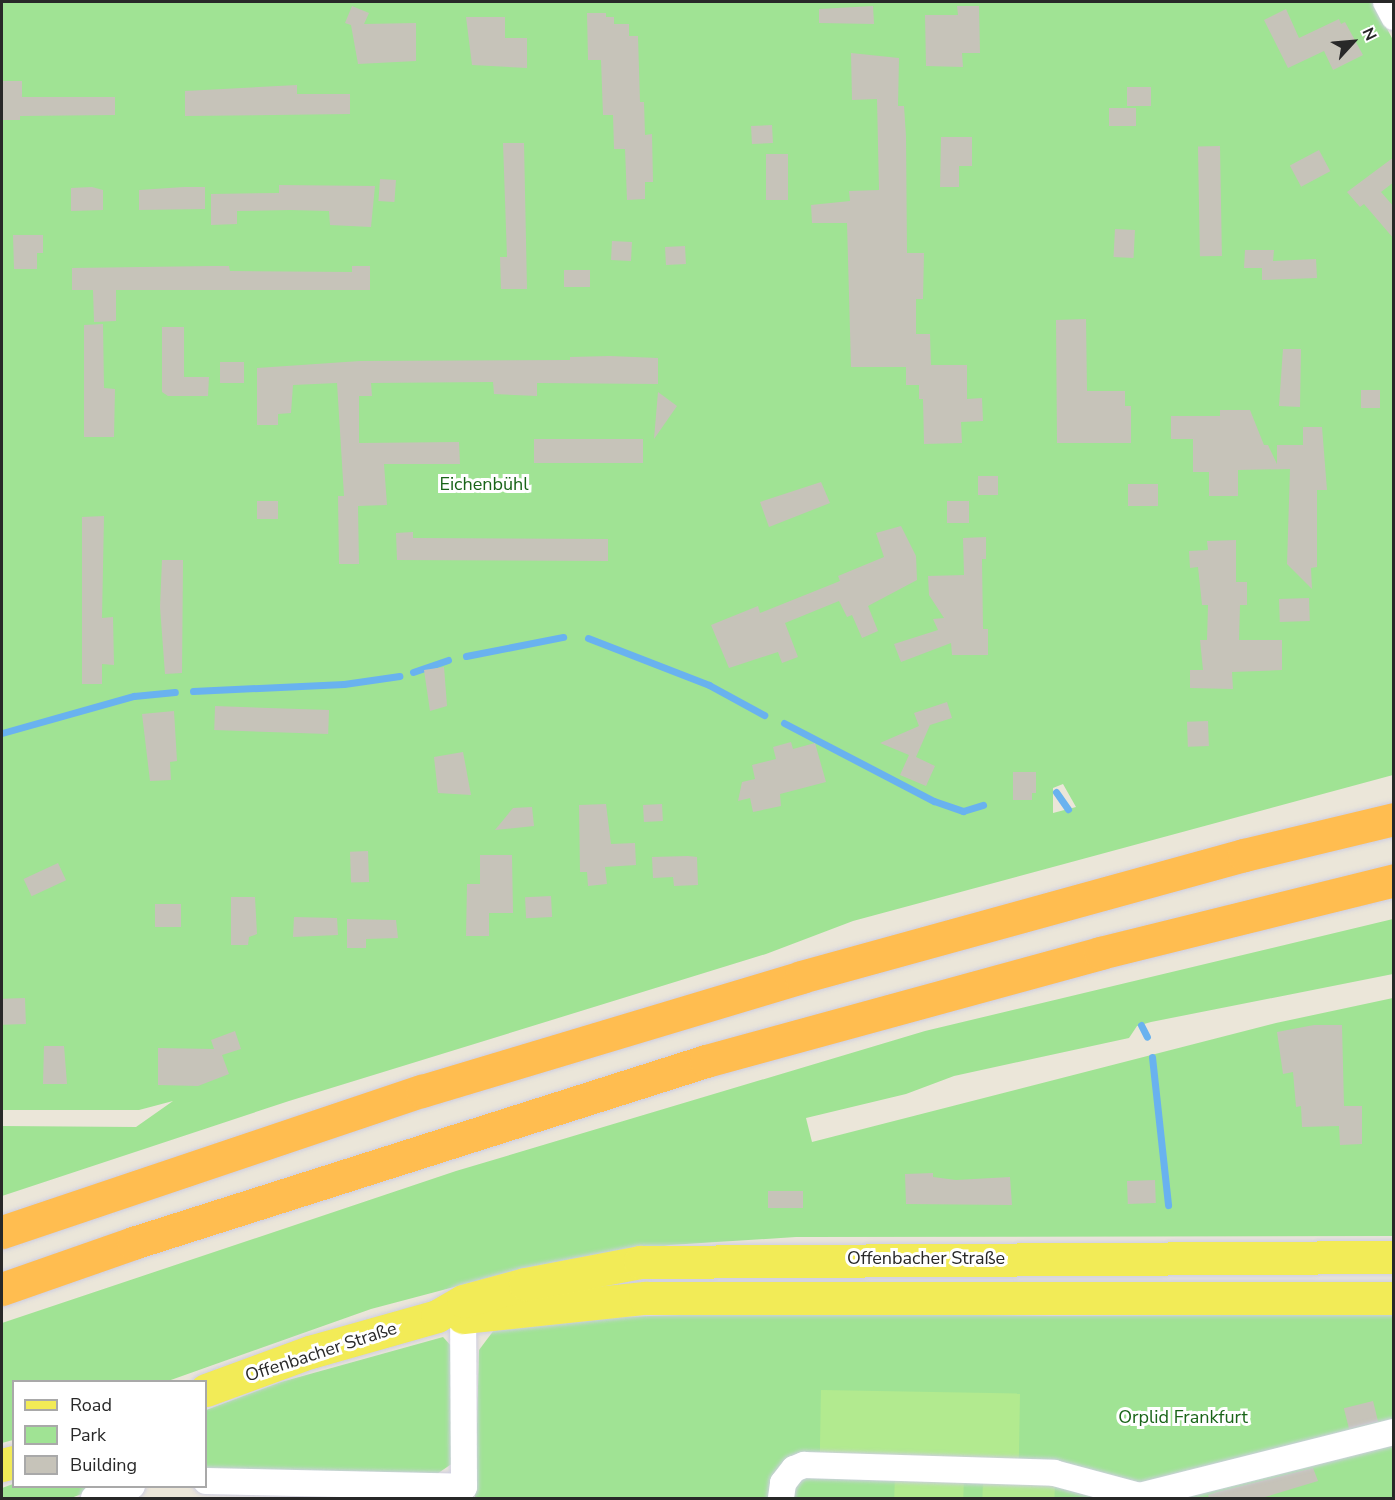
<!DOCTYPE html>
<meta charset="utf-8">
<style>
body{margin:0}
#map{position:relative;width:1395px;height:1500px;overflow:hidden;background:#ebe6d9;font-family:"Nunito Sans",sans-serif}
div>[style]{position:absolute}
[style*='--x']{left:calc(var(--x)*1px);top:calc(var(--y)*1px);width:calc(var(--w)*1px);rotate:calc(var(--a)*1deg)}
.green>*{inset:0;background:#a0e394}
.pitch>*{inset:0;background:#b2ea8f;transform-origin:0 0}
.stream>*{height:7px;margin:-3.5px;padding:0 3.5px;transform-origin:3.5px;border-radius:3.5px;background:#69b2ef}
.building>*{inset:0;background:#c6c3b9;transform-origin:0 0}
.roads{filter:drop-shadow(0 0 2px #cecee1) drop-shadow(0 0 2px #cecee1)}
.minor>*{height:26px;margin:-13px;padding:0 13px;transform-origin:13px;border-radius:13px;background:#fff}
.major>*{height:33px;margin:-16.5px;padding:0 16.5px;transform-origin:16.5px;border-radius:16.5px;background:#f2eb57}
.highway>*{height:33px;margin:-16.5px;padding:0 16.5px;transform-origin:16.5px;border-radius:16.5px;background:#ffbd50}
span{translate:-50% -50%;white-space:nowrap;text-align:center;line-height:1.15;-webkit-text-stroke:6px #fff;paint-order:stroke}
.park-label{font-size:18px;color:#196418}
.street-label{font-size:18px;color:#282828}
.frame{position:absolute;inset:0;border:3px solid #282828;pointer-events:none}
.legend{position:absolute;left:12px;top:1380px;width:195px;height:108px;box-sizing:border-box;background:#fff;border:2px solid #a9a9a9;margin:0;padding:8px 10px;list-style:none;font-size:18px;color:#282828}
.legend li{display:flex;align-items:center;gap:12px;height:30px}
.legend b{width:30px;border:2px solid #a9a9a9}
.north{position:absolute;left:1323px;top:12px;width:60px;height:60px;-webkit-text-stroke:4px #fff;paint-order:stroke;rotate:64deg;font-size:16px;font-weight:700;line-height:24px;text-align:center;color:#282828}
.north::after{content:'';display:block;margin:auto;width:21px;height:27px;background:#282828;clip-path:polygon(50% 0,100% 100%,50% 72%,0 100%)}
</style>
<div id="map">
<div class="green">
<i style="clip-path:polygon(evenodd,2px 2px,1373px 2px,1394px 42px,1393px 775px,853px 921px,766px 954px,289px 1101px,2px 1196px,2px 1126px,136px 1127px,173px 1101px,139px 1110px,2px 1110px,2px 2px,1063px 784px,1076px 807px,1053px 813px,1053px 788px,1063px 784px)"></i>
<i style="clip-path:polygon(1393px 919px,1393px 974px,1151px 1022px,1137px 1026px,1129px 1038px,954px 1076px,906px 1094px,806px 1118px,812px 1142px,1276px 1023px,1393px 998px,1393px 1236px,796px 1237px,670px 1245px,511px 1272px,371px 1309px,168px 1381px,14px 1382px,13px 1440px,2px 1443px,2px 1323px,456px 1171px,925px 1031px)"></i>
<i style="clip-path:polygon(768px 1312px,1050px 1316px,1393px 1314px,1393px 1498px,475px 1498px,479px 1350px,494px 1330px,589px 1318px)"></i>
<i style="clip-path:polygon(443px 1337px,453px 1348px,453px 1463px,434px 1476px,206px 1473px,206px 1410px,281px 1382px)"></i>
<i style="clip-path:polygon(13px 1484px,14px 1486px,101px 1487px,71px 1498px,2px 1498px,2px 1488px)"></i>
</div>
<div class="pitch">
<i style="left:821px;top:1390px;width:199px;height:68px;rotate:1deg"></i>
<i style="left:895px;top:1476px;width:69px;height:22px;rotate:2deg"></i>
<i style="left:983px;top:1481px;width:72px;height:17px;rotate:2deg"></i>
</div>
<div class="stream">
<i style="--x:588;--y:638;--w:130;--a:21.2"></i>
<i style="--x:709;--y:685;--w:63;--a:28.6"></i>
<i style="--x:466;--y:656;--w:99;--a:-11.1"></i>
<i style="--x:413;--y:672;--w:37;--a:-19"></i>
<i style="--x:193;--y:691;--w:151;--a:-2.7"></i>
<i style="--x:344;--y:684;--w:56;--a:-8.3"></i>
<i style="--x:784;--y:723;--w:169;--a:27.5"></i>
<i style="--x:934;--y:801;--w:31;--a:19"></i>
<i style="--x:963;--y:811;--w:21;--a:-17"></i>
<i style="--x:2;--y:733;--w:137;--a:-15.7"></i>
<i style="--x:134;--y:696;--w:41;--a:-5.6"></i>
<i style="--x:1056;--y:792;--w:21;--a:55"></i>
<i style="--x:1141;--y:1025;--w:13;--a:63"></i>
<i style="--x:1152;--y:1057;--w:149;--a:83.8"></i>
</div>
<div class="building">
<i style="clip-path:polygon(352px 6px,369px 13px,364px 24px,416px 23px,416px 61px,358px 64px,351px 25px,345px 23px)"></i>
<i style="clip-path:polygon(873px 6px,874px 24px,819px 23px,819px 9px)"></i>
<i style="clip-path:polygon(957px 6px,979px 6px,980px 53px,962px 53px,963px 67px,926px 66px,925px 15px,958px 15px)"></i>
<i style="clip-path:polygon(1286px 9px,1299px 38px,1339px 19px,1341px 24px,1345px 22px,1363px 55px,1333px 70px,1324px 51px,1288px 68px,1264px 20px)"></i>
<i style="clip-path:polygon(587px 13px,606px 13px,606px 17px,614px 17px,614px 24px,629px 24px,629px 36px,638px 36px,640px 102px,644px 102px,645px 135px,652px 134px,653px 182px,645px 182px,645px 199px,627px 200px,625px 149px,614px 149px,613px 115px,603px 115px,601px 60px,588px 60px)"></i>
<i style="clip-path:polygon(466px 17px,505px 17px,505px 38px,527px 38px,527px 68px,472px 65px)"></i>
<i style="clip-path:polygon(851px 53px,899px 58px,898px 106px,904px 106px,906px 136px,907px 253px,924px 253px,923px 299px,916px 299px,916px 334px,930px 334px,931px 365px,967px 365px,967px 399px,982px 398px,983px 421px,961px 422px,962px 443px,924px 444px,923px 399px,919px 399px,919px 385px,906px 385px,906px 367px,851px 367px,847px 223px,812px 223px,811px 205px,850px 201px,849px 191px,879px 190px,877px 99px,852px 100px)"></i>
<i style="clip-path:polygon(3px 81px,22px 81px,22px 97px,115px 97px,115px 115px,20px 116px,20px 120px,3px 120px)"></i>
<i style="clip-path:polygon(297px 85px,297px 94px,350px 94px,350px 114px,185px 116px,185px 91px)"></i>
<i style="left:1127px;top:87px;width:24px;height:19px"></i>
<i style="left:1109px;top:108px;width:27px;height:18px"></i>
<i style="left:772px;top:125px;width:18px;height:21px;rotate:87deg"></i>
<i style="clip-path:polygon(941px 137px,972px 137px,972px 166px,959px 166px,959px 187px,940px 187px)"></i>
<i style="clip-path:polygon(503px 143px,524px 143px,527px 289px,501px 289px,500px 257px,507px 257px)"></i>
<i style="left:1220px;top:146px;width:110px;height:22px;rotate:89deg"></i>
<i style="left:1319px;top:150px;width:24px;height:33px;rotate:62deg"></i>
<i style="left:766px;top:154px;width:22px;height:46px"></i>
<i style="clip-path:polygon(1394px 157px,1394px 182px,1381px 192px,1394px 207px,1394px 239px,1364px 204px,1360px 207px,1347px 192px)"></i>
<i style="left:380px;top:179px;width:16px;height:22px;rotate:4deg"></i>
<i style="clip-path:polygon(279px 185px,375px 186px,371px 227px,330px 225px,329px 211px,290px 210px,237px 211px,237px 224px,211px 225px,211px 194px,279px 193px)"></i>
<i style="clip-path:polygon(92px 187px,103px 190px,103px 210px,71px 211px,71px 188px)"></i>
<i style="clip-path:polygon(184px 187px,205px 187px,205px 209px,139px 210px,139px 190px)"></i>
<i style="left:1115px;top:229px;width:20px;height:28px;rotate:3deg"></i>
<i style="clip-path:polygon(13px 235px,43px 235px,43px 253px,37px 253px,37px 269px,14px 269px)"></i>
<i style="left:612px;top:241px;width:20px;height:19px;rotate:3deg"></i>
<i style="left:685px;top:246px;width:18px;height:20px;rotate:87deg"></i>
<i style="clip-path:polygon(1245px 250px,1274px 250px,1273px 261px,1316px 259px,1317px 278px,1262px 280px,1262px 268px,1244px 268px)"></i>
<i style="clip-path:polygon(212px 266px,229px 266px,230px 271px,352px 272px,352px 266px,370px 266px,370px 290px,116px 290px,116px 321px,94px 322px,93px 290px,72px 290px,72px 268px)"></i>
<i style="left:564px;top:270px;width:26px;height:17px"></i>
<i style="clip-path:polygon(1086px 319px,1087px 391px,1125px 391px,1125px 406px,1131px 406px,1131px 443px,1057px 443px,1056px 320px)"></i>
<i style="clip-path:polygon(103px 324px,104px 388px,115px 389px,114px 437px,84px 437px,84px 325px)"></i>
<i style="clip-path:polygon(162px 327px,184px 327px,184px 377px,209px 377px,208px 396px,168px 396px,162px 392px)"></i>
<i style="clip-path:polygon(1283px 349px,1301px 349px,1300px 407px,1279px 406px)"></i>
<i style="clip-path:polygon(610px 356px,658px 358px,658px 384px,537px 383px,537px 396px,494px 394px,493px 382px,371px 383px,372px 396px,359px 396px,359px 443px,459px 442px,460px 464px,384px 464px,387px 505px,358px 506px,359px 564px,339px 564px,338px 496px,344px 496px,337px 383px,293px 385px,291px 413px,278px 414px,278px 425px,257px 425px,257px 368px,360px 361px,570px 360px,570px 357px)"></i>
<i style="left:220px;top:362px;width:24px;height:21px"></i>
<i style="left:1361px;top:390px;width:19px;height:18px"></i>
<i style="clip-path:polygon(658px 392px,677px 406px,654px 439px)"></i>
<i style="clip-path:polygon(1220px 410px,1250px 410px,1264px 445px,1268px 445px,1277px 464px,1277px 445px,1303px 445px,1303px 427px,1322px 427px,1327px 490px,1317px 490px,1317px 567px,1311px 568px,1312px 589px,1287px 564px,1290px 469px,1238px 470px,1238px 496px,1209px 496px,1209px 472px,1193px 472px,1193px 439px,1171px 439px,1171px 416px,1220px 416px)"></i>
<i style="left:643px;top:439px;width:24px;height:109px;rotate:90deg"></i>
<i style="left:998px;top:476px;width:19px;height:20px;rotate:90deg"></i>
<i style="clip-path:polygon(821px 482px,830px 503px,769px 527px,760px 502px)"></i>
<i style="left:1128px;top:484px;width:30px;height:22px"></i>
<i style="left:257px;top:501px;width:21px;height:18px"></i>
<i style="left:947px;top:501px;width:22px;height:22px"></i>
<i style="clip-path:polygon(104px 516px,102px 618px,113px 617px,114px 665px,102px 664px,102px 684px,82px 684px,82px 517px)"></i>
<i style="clip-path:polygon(901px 526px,916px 556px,917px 580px,868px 606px,878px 631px,862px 638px,852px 615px,847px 617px,839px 601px,785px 623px,798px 657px,782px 663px,778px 652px,729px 668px,711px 625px,758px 606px,760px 613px,840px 581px,838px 576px,884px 557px,876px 533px)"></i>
<i style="clip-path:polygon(413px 532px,413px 538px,608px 539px,608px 561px,397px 560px,396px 533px)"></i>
<i style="clip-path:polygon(986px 537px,986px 559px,982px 559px,983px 629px,988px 629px,988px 655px,952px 655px,951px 643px,901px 662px,894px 644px,938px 630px,933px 619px,944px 618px,929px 595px,928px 576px,964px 575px,963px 538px)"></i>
<i style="clip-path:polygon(1236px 540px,1236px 582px,1247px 582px,1247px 605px,1240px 605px,1239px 640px,1282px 640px,1282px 670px,1232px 672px,1233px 689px,1190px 688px,1190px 670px,1203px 670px,1200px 640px,1207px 640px,1208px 605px,1202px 605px,1198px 567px,1190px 568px,1189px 551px,1208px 550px,1207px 541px)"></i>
<i style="clip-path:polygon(162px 560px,183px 560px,182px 673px,165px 674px,160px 607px)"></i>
<i style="left:1309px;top:598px;width:23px;height:30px;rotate:88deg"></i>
<i style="clip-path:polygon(444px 667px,447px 706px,430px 711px,424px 670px)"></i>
<i style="clip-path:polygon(947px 702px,952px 718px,930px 725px,916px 757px,935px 766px,926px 786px,900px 775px,909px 755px,880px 743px,919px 726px,914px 713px)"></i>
<i style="left:329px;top:710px;width:24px;height:114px;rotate:92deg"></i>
<i style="clip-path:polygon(174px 711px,177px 761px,170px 762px,171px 780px,150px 781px,142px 714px)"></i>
<i style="left:1208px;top:721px;width:25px;height:21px;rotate:88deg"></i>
<i style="clip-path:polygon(791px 742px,793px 749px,815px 743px,826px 782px,780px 794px,781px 806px,753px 812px,750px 798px,738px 801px,742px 782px,755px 779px,752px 765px,776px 759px,773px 747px)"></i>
<i style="clip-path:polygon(463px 752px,471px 795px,438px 793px,434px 757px)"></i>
<i style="clip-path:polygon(1013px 772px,1036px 772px,1036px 793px,1032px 793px,1032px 800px,1013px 800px)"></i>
<i style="clip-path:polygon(606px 804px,611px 844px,635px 843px,636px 865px,605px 867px,607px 884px,588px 886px,587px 872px,580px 872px,579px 805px)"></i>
<i style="left:662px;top:804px;width:17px;height:19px;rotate:87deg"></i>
<i style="clip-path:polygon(532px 807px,534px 826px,495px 830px,513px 808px)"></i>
<i style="left:368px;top:851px;width:31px;height:18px;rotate:88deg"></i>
<i style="clip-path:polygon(480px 855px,512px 855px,513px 913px,489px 913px,489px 936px,466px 936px,467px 884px,480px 884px)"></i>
<i style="clip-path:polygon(688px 856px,697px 857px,698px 885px,674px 886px,673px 877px,653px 878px,652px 857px)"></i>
<i style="left:58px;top:863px;width:19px;height:38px;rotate:65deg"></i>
<i style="left:551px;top:896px;width:21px;height:26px;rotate:87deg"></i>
<i style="clip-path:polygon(231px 897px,255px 897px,257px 934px,249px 937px,248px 945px,231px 945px)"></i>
<i style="left:155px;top:904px;width:26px;height:23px"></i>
<i style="clip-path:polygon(294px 917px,337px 918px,338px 935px,293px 937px)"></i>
<i style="clip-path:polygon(347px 919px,396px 920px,398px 938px,366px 939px,366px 948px,347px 948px)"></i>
<i style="left:25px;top:998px;width:26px;height:23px;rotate:88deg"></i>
<i style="clip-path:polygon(1314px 1025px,1342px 1025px,1344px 1106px,1362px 1106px,1362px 1144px,1340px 1145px,1339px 1126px,1302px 1127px,1301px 1106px,1296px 1107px,1293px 1072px,1283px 1074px,1277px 1032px)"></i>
<i style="clip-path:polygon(235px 1031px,241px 1049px,222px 1055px,229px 1074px,198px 1086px,158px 1085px,158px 1048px,214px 1049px,211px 1040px)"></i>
<i style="clip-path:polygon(44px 1046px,64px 1046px,67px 1084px,43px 1084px)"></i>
<i style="clip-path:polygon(933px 1173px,933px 1177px,956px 1180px,1010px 1177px,1012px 1205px,906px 1204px,905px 1174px)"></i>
<i style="left:1155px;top:1180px;width:23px;height:28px;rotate:88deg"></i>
<i style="left:803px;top:1191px;width:17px;height:35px;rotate:90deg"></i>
<i style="left:1373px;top:1401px;width:21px;height:30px;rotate:76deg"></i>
<i style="clip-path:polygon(1313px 1468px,1318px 1481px,1262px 1498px,1209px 1498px,1208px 1495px,1217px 1492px)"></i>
</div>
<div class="roads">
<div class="minor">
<i style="--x:1386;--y:2;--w:17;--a:62"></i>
<i style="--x:206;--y:1481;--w:258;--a:1.3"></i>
<i style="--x:464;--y:1487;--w:186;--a:-90.3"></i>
<i style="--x:94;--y:1498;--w:40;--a:-18"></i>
<i style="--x:781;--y:1498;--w:15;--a:-82"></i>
<i style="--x:783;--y:1483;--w:18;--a:-52"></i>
<i style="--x:794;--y:1469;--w:11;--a:-22"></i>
<i style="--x:804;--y:1465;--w:250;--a:1.8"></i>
<i style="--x:1054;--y:1473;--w:88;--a:15.1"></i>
<i style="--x:1139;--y:1496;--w:263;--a:-14.1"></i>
</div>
<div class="major">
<i style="--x:463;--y:1317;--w:183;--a:-6"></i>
<i style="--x:645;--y:1298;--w:749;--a:0"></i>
<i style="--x:206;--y:1390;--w:111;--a:-20.1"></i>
<i style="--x:310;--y:1352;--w:132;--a:-15.8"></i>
<i style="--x:437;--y:1316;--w:30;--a:-30"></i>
<i style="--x:463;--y:1301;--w:64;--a:-15.3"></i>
<i style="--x:525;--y:1284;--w:117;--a:-10.8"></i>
<i style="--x:640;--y:1262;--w:754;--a:-0.38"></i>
<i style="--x:2;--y:1465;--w:12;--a:-14"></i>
</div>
<div class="highway">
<i style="--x:2;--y:1232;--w:443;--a:-18.6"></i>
<i style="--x:422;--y:1091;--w:396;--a:-16.7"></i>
<i style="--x:801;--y:977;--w:459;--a:-15.4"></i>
<i style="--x:1244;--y:855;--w:154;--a:-13.5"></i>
<i style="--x:2;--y:1289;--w:139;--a:-19.3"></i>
<i style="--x:133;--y:1243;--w:601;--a:-17.62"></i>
<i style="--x:706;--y:1061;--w:409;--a:-15.3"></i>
<i style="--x:1100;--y:953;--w:303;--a:-13.9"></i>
</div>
</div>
<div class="park-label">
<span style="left:484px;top:484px">Eichenbühl</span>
<span style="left:1183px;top:1417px">Orplid Frankfurt</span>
</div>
<div class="street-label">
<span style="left:926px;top:1258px">Offenbacher Straße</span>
<span style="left:321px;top:1352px;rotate:-18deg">Offenbacher Straße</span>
</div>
<div class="frame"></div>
<ul class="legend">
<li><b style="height:8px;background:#f2eb57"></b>Road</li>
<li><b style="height:16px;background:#a0e394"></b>Park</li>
<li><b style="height:16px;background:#c6c3b9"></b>Building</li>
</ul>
<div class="north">N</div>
</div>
